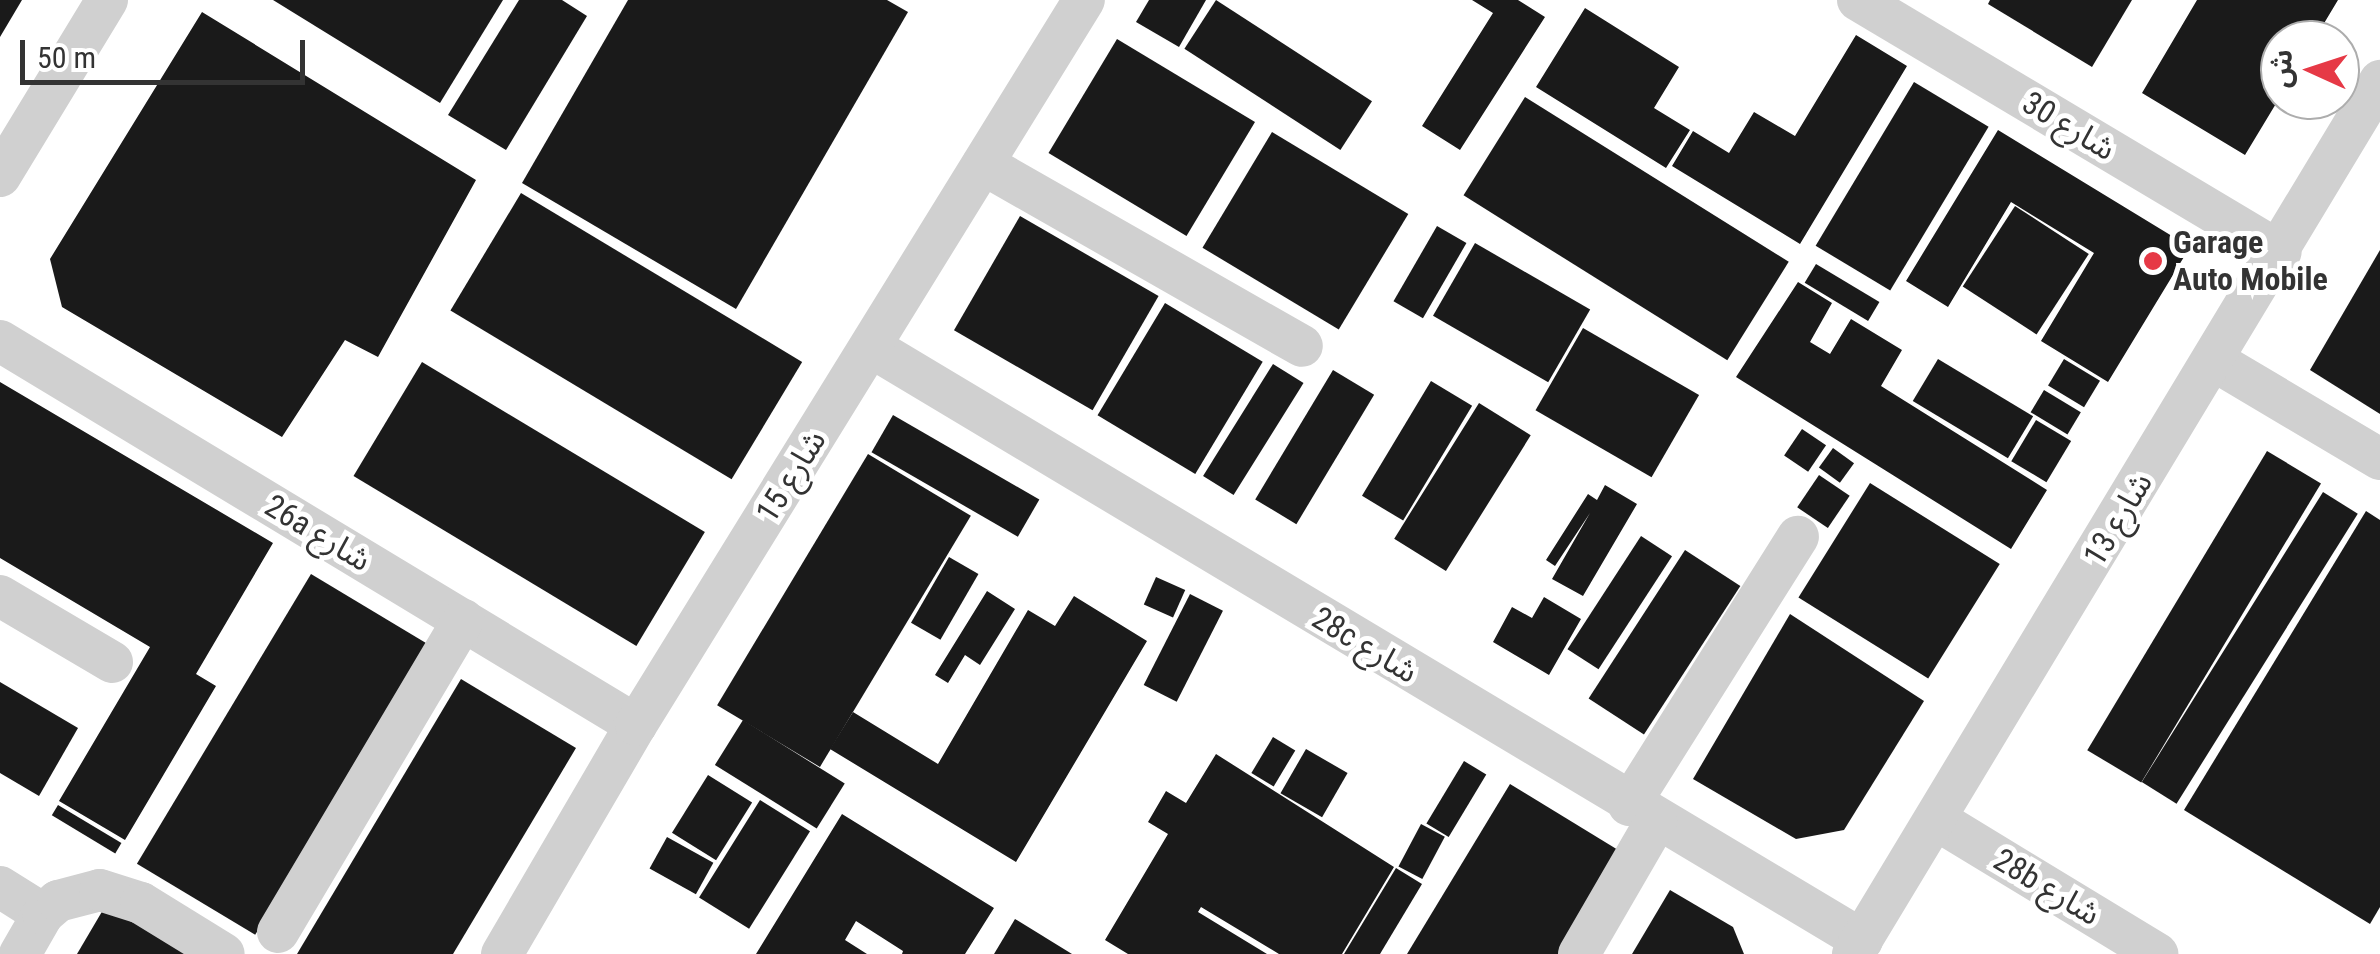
<!DOCTYPE html>
<meta charset="utf-8">
<style>
body{margin:0}
#map{position:relative;width:2380px;height:954px;overflow:hidden;background:#fff;font-family:"Roboto Condensed","Noto Sans Arabic",sans-serif}
div>[style]{position:absolute}
[style*='--x']{left:calc(var(--x)*1px);top:calc(var(--y)*1px);width:calc(var(--w)*1px);rotate:calc(var(--a)*1deg)}
.building>*{inset:0;background:#1a1a1a;transform-origin:0 0}
.minor>*{height:42px;margin:-21px;padding:0 21px;transform-origin:21px;border-radius:21px;background:#d0d0d0}
.dots>*{width:28px;height:28px;translate:-50% -50%;box-sizing:border-box;border:5px solid #fff;border-radius:50%}
span{translate:-50% -50%;white-space:nowrap;text-align:center;line-height:1.15;-webkit-text-stroke:10px #fff;paint-order:stroke}
.street-label{font-size:32px;color:#333}
.poi-label{font-size:32px;color:#333;font-weight:700}
.left{translate:0 -50%;text-align:left}
.north{position:absolute;left:2260px;top:20px;width:100px;height:100px;box-sizing:border-box;background:#fff;border:2px solid #adadad;border-radius:50%;rotate:273deg;font-size:28px;font-weight:700;line-height:40px;text-align:center;color:#333}
.north::after{content:'';display:block;margin:auto;width:35px;height:45px;background:#e63946;clip-path:polygon(50% 0,100% 100%,50% 72%,0 100%)}
.scale{position:absolute;left:20px;top:40px;width:285px;height:45px;box-sizing:border-box;border:5px solid #333;border-top:0;padding-left:12px;font-size:30px;line-height:35px;white-space:nowrap;color:#333;-webkit-text-stroke:8px #fff;paint-order:stroke}
</style>
<div id="map">
<div class="building">
<i style="clip-path:polygon(0 0,22px 0,0 37px)"></i>
<i style="clip-path:polygon(273px 0,503px 0,440px 103px)"></i>
<i style="clip-path:polygon(519px 0,562px 0,587px 16px,506px 150px,448px 115px)"></i>
<i style="clip-path:polygon(628px 0,887px 0,908px 12px,736px 309px,522px 183px)"></i>
<i style="clip-path:polygon(1149px 0,1206px 0,1179px 47px,1136px 22px)"></i>
<i style="left:1216px;top:0;width:186px;height:58px;rotate:33deg"></i>
<i style="clip-path:polygon(1472px 0,1518px 0,1545px 17px,1460px 150px,1422px 126px,1493px 13px)"></i>
<i style="clip-path:polygon(1990px 0,2132px 0,2092px 67px,1988px 4px)"></i>
<i style="clip-path:polygon(2197px 0,2338px 0,2314px 40px,2280px 40px,2280px 97px,2245px 155px,2142px 93px)"></i>
<i style="clip-path:polygon(1585px 8px,1679px 67px,1654px 108px,1690px 130px,1666px 168px,1536px 87px)"></i>
<i style="clip-path:polygon(202px 12px,476px 180px,378px 357px,345px 340px,282px 437px,62px 307px,50px 259px)"></i>
<i style="clip-path:polygon(1856px 35px,1907px 66px,1800px 244px,1672px 166px,1693px 131px,1729px 153px,1754px 112px,1795px 136px)"></i>
<i style="left:1117px;top:39px;width:161px;height:133px;rotate:31deg"></i>
<i style="left:1914px;top:82px;width:87px;height:191px;rotate:31deg"></i>
<i style="left:1525px;top:97px;width:311px;height:116px;rotate:32deg"></i>
<i style="clip-path:polygon(1998px 130px,2190px 247px,2108px 382px,2041px 341px,2094px 253px,2011px 202px,1948px 307px,1906px 281px)"></i>
<i style="left:1272px;top:132px;width:159px;height:135px;rotate:31deg"></i>
<i style="left:521px;top:193px;width:328px;height:137px;rotate:31deg"></i>
<i style="left:2015px;top:206px;width:88px;height:96px;rotate:33deg"></i>
<i style="left:1020px;top:216px;width:160px;height:132px;rotate:30deg"></i>
<i style="left:1437px;top:226px;width:34px;height:87px;rotate:30deg"></i>
<i style="left:1475px;top:243px;width:133px;height:84px;rotate:30deg"></i>
<i style="clip-path:polygon(2380px 250px,2380px 414px,2310px 370px)"></i>
<i style="left:1816px;top:264px;width:74px;height:22px;rotate:31deg"></i>
<i style="clip-path:polygon(1798px 282px,1832px 303px,1810px 342px,1830px 354px,1851px 319px,1902px 350px,1881px 386px,2047px 490px,2011px 549px,1736px 377px)"></i>
<i style="left:1165px;top:303px;width:114px;height:131px;rotate:31deg"></i>
<i style="left:1583px;top:328px;width:134px;height:95px;rotate:30deg"></i>
<i style="left:1938px;top:359px;width:111px;height:49px;rotate:31deg"></i>
<i style="left:2064px;top:359px;width:42px;height:31px;rotate:31deg"></i>
<i style="left:422px;top:362px;width:330px;height:133px;rotate:31deg"></i>
<i style="left:1273px;top:364px;width:36px;height:132px;rotate:32deg"></i>
<i style="left:1333px;top:370px;width:48px;height:151px;rotate:31deg"></i>
<i style="left:1431px;top:381px;width:48px;height:134px;rotate:31deg"></i>
<i style="clip-path:polygon(0 382px,273px 543px,196px 674px,216px 686px,125px 840px,59px 801px,150px 647px,0 558px)"></i>
<i style="left:2044px;top:390px;width:43px;height:26px;rotate:31deg"></i>
<i style="left:1479px;top:403px;width:61px;height:160px;rotate:32deg"></i>
<i style="left:893px;top:415px;width:169px;height:43px;rotate:30deg"></i>
<i style="left:2036px;top:420px;width:41px;height:48px;rotate:31deg"></i>
<i style="left:1802px;top:429px;width:29px;height:32px;rotate:34deg"></i>
<i style="left:1833px;top:448px;width:26px;height:24px;rotate:36deg"></i>
<i style="left:2267px;top:451px;width:63px;height:349px;rotate:31deg"></i>
<i style="left:868px;top:454px;width:120px;height:293px;rotate:31deg"></i>
<i style="left:1819px;top:475px;width:37px;height:39px;rotate:34deg"></i>
<i style="left:1870px;top:483px;width:153px;height:135px;rotate:32deg"></i>
<i style="clip-path:polygon(1605px 485px,1637px 504px,1583px 596px,1552px 579px,1590px 513px,1555px 566px,1546px 560px,1588px 494px,1597px 500px)"></i>
<i style="left:2323px;top:492px;width:41px;height:342px;rotate:32deg"></i>
<i style="clip-path:polygon(2366px 511px,2380px 520px,2380px 907px,2370px 924px,2184px 810px)"></i>
<i style="left:1641px;top:536px;width:37px;height:135px;rotate:33deg"></i>
<i style="left:1685px;top:550px;width:66px;height:177px;rotate:33deg"></i>
<i style="left:949px;top:557px;width:34px;height:76px;rotate:30deg"></i>
<i style="left:311px;top:574px;width:138px;height:338px;rotate:31deg"></i>
<i style="left:1156px;top:577px;width:32px;height:30px;rotate:24deg"></i>
<i style="clip-path:polygon(987px 591px,1015px 609px,980px 665px,965px 655px,948px 683px,935px 675px)"></i>
<i style="left:1190px;top:594px;width:37px;height:102px;rotate:27deg"></i>
<i style="clip-path:polygon(1074px 596px,1147px 641px,1016px 862px,830px 749px,853px 712px,938px 764px,1028px 610px,1055px 626px)"></i>
<i style="clip-path:polygon(1544px 597px,1581px 619px,1549px 675px,1493px 642px,1512px 607px,1532px 618px)"></i>
<i style="clip-path:polygon(1790px 614px,1924px 701px,1844px 830px,1796px 839px,1693px 779px)"></i>
<i style="clip-path:polygon(461px 679px,576px 748px,453px 954px,297px 954px)"></i>
<i style="clip-path:polygon(0 682px,78px 728px,39px 796px,0 773px)"></i>
<i style="left:743px;top:720px;width:120px;height:53px;rotate:32deg"></i>
<i style="left:1273px;top:737px;width:26px;height:42px;rotate:31deg"></i>
<i style="left:1306px;top:749px;width:48px;height:51px;rotate:30deg"></i>
<i style="clip-path:polygon(1216px 754px,1394px 867px,1342px 954px,1279px 954px,1201px 907px,1198px 912px,1267px 954px,1128px 954px,1105px 940px,1168px 834px,1148px 822px,1166px 791px,1186px 803px)"></i>
<i style="left:1464px;top:761px;width:26px;height:73px;rotate:31deg"></i>
<i style="left:708px;top:775px;width:52px;height:68px;rotate:32deg"></i>
<i style="clip-path:polygon(1510px 784px,1623px 853px,1562px 954px,1407px 954px)"></i>
<i style="left:760px;top:800px;width:59px;height:115px;rotate:32deg"></i>
<i style="left:58px;top:805px;width:74px;height:12px;rotate:31deg"></i>
<i style="clip-path:polygon(842px 814px,994px 908px,965px 954px,902px 954px,903px 951px,856px 921px,845px 940px,867px 954px,756px 954px)"></i>
<i style="left:1421px;top:824px;width:27px;height:48px;rotate:28deg"></i>
<i style="left:667px;top:837px;width:53px;height:36px;rotate:29deg"></i>
<i style="clip-path:polygon(1396px 868px,1422px 884px,1380px 954px,1344px 954px)"></i>
<i style="clip-path:polygon(1670px 890px,1733px 927px,1744px 954px,1632px 954px)"></i>
<i style="clip-path:polygon(110px 898px,202px 954px,77px 954px)"></i>
<i style="clip-path:polygon(1015px 919px,1072px 954px,994px 954px)"></i>
</div>
<div class="minor">
<i style="--x:1858;--y:0;--w:492;--a:30.8"></i>
<i style="--x:983;--y:164;--w:367;--a:29.7"></i>
<i style="--x:0;--y:176;--w:206;--a:-58.7"></i>
<i style="--x:0;--y:341;--w:743;--a:31.12"></i>
<i style="--x:871;--y:347;--w:1155;--a:30.9"></i>
<i style="--x:2213;--y:360;--w:194;--a:30.7"></i>
<i style="--x:0;--y:596;--w:130;--a:30.5"></i>
<i style="--x:1629;--y:805;--w:317;--a:-57.8"></i>
<i style="--x:1937;--y:820;--w:258;--a:31.3"></i>
<i style="--x:0;--y:887;--w:51;--a:32.1"></i>
<i style="--x:278;--y:932;--w:363;--a:-59.3"></i>
<i style="--x:20;--y:954;--w:46;--a:-60.1"></i>
<i style="--x:43;--y:914;--w:20;--a:-41"></i>
<i style="--x:58;--y:901;--w:43;--a:-14.7"></i>
<i style="--x:100;--y:890;--w:43;--a:17.6"></i>
<i style="--x:141;--y:903;--w:97;--a:31.6"></i>
<i style="--x:502;--y:954;--w:265;--a:-59.7"></i>
<i style="--x:636;--y:725;--w:852;--a:-58.29"></i>
<i style="--x:1579;--y:954;--w:154;--a:-59.9"></i>
<i style="--x:1853;--y:954;--w:1020;--a:-58.88"></i>
</div>
<div class="dots">
<i style="left:2153px;top:261px;background:#e63946"></i>
</div>
<div class="street-label">
<span style="left:2069px;top:126px;rotate:31deg">شارع 30</span>
<span style="left:791px;top:476px;rotate:-58deg">شارع 15</span>
<span style="left:2118px;top:519px;rotate:-59deg">شارع 13</span>
<span style="left:318px;top:533px;rotate:31deg">26a شارع</span>
<span style="left:1365px;top:645px;rotate:31deg">28c شارع</span>
<span style="left:2047px;top:887px;rotate:31deg">28b شارع</span>
</div>
<div class="poi-label">
<span class="left" style="left:2173px;top:261px">Garage<br>Auto Mobile</span>
</div>
<div class="north">ش</div>
<div class="scale">50 m</div>
</div>
